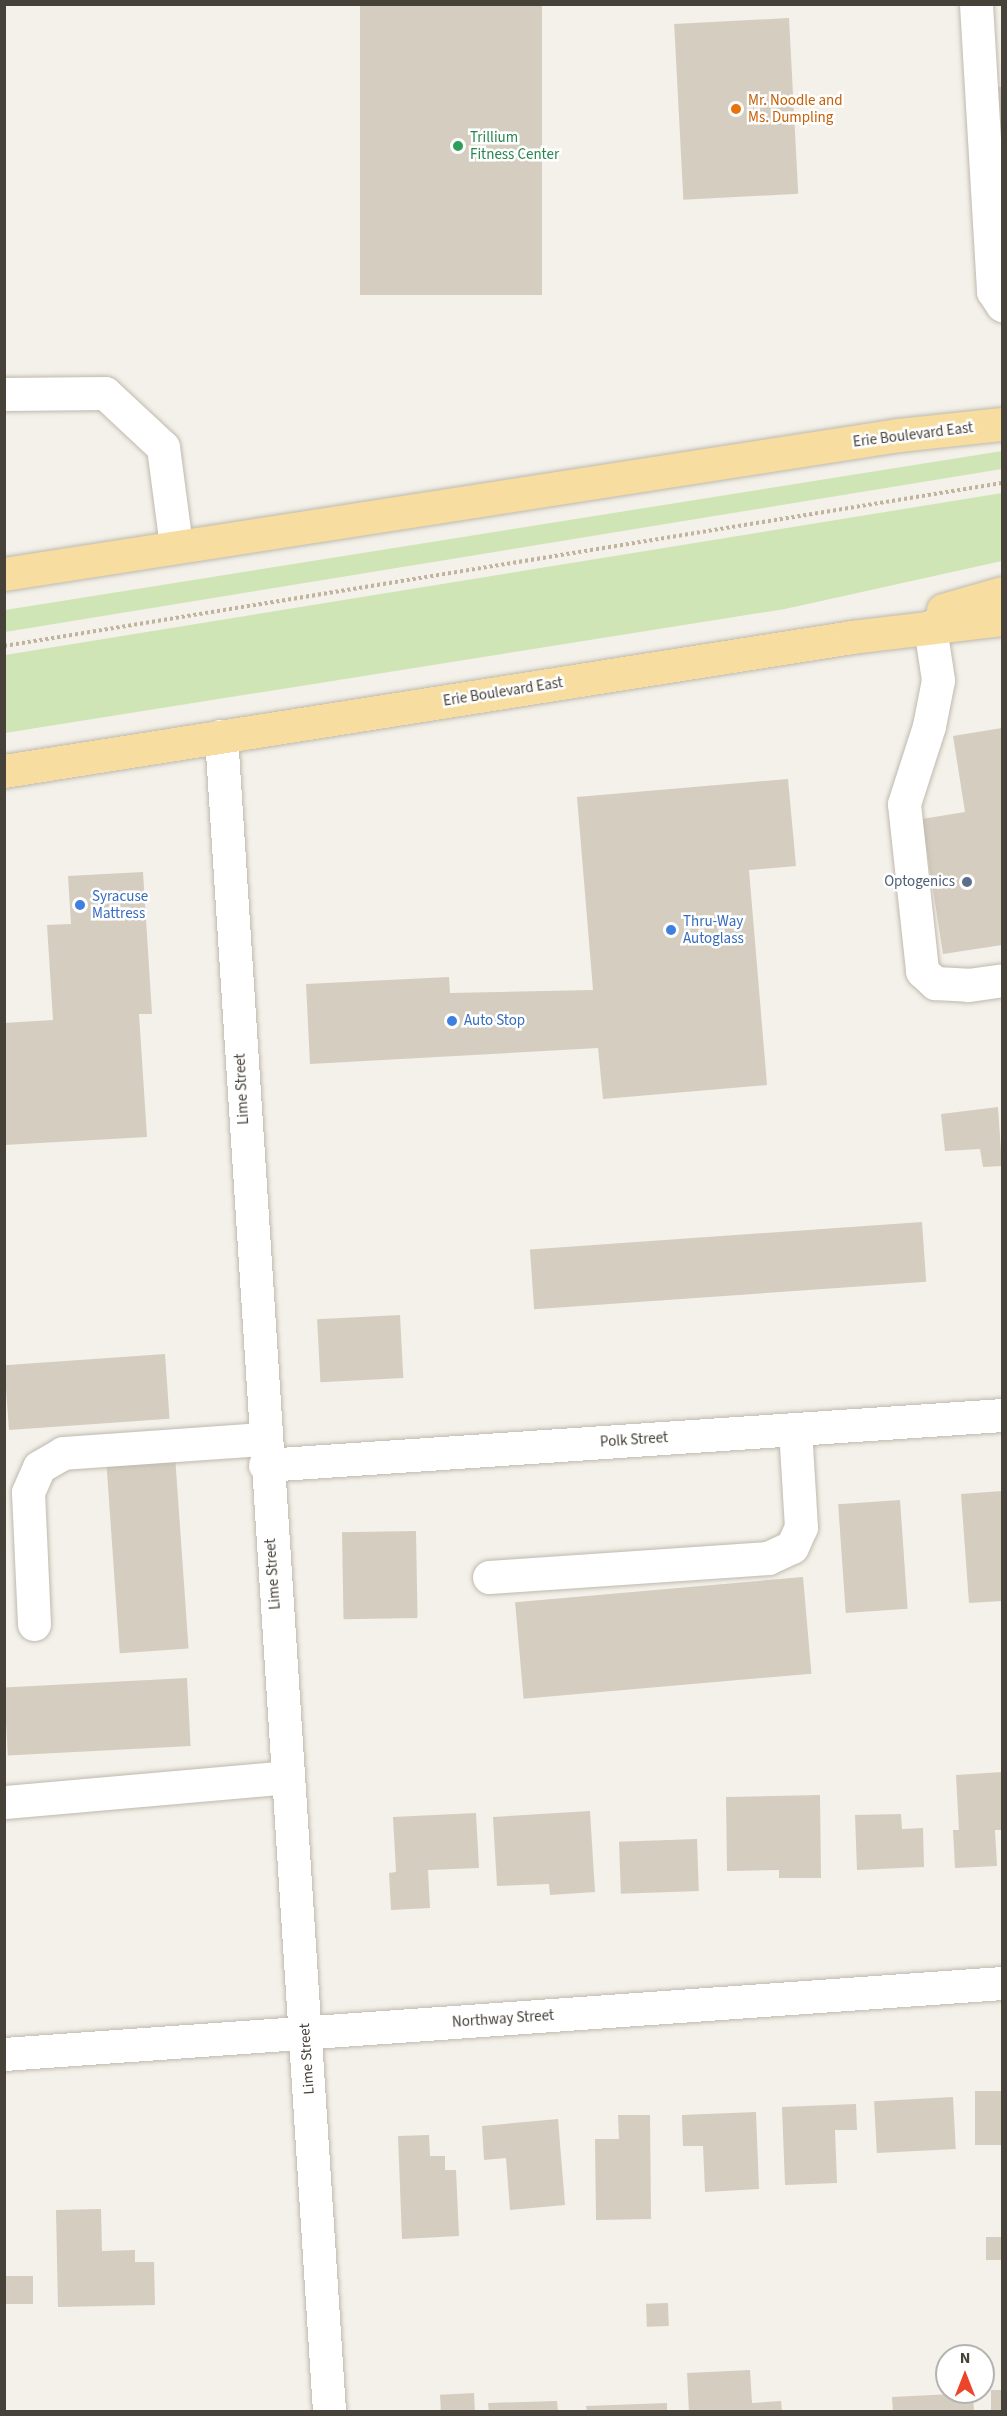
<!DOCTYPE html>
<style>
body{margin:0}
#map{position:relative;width:1007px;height:2416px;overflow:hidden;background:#f4f1ea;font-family:"Source Sans 3",sans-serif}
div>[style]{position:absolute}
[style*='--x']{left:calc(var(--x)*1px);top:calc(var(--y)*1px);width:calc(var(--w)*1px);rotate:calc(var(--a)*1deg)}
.green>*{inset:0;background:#d0e5b6}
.building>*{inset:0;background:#d5cdc0;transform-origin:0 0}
.path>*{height:4px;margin-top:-2px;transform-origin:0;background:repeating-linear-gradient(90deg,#c0b49f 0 3px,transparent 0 6px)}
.roads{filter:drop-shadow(0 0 2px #bfb9ad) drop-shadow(0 0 2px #bfb9ad)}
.minor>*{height:33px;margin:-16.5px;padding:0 16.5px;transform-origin:16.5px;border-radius:16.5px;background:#fff}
.major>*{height:33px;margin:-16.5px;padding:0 16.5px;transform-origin:16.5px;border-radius:16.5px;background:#f7dea0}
.dots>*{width:16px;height:16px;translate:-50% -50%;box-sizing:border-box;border:3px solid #fff;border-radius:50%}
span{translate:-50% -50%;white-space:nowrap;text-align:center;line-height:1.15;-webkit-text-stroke:5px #fff;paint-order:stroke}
.food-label{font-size:15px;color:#c56008}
.left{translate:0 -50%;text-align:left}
.leisure-label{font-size:15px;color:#27864d}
.street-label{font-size:15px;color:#474239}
.service-label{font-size:15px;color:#4e5e75}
.right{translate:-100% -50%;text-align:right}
.shop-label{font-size:15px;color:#366cbe}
.frame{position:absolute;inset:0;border:6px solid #474239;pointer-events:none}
.north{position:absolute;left:935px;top:2344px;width:60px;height:60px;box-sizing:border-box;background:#fff;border:2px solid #b5b3b0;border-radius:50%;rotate:0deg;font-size:16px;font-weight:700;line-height:24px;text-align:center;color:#474239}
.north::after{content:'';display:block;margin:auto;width:21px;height:27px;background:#eb462a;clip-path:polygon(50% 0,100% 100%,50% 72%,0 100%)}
</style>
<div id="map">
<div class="green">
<i style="clip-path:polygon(1002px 451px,1002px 469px,5px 632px,5px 610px)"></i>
<i style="clip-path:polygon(1002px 493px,1002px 561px,785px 609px,5px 733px,5px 655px)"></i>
</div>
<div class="building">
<i style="left:360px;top:4px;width:182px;height:291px"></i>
<i style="left:789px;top:18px;width:176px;height:115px;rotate:87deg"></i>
<i style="clip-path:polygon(994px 87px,1002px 87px,1002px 214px)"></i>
<i style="clip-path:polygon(1002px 728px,1002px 945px,943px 954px,922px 819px,965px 812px,953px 736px)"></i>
<i style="clip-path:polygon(788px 779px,796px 866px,749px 870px,767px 1085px,603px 1099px,598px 1048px,310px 1064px,306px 984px,449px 977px,450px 993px,593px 990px,577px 797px)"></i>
<i style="clip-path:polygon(143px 872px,152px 1014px,139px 1014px,147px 1137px,4px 1145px,4px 1023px,53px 1020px,47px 925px,71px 924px,68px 876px)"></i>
<i style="clip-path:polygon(998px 1107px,1002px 1166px,983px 1167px,980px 1149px,945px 1151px,941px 1114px)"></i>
<i style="left:922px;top:1222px;width:60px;height:393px;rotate:86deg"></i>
<i style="left:400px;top:1315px;width:63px;height:83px;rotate:87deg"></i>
<i style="left:165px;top:1354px;width:65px;height:161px;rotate:86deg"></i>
<i style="left:175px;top:1455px;width:194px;height:69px;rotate:86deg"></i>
<i style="clip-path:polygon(1002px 1491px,1002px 1601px,969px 1603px,961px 1494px)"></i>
<i style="left:900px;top:1500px;width:109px;height:62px;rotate:86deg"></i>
<i style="left:416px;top:1531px;width:87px;height:74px;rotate:89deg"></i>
<i style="left:803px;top:1577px;width:97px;height:289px;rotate:85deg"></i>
<i style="left:187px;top:1678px;width:68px;height:183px;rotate:87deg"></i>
<i style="clip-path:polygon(1002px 1772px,1002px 1830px,995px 1830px,997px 1866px,955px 1868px,953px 1830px,959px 1830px,956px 1775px)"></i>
<i style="clip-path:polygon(820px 1795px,821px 1878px,779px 1878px,779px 1870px,727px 1871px,726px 1797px)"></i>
<i style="clip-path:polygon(590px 1811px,595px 1892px,550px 1895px,549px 1884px,497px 1886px,493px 1817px)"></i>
<i style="clip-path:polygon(476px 1813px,479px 1868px,428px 1870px,430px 1908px,391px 1910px,389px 1873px,396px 1872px,393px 1817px)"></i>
<i style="clip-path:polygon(901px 1814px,902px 1829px,923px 1828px,924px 1867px,857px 1870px,855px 1815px)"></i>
<i style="left:697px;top:1839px;width:52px;height:78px;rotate:88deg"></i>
<i style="left:975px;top:2091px;width:27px;height:54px"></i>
<i style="left:953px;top:2097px;width:52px;height:79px;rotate:87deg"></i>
<i style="clip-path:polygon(856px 2104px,857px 2130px,835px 2130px,837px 2183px,785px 2185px,782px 2107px)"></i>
<i style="clip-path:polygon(756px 2112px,759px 2189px,705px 2192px,703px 2146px,683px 2146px,682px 2115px)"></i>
<i style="clip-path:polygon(618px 2115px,650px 2115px,651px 2219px,596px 2220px,595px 2139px,619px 2139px)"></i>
<i style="clip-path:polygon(558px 2119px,565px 2205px,510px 2210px,506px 2158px,484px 2160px,482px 2126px)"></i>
<i style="clip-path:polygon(429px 2135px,430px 2156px,445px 2156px,445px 2170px,456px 2170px,459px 2236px,402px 2239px,398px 2136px)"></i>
<i style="clip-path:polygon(101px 2209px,102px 2251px,135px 2250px,135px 2262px,154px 2262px,155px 2305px,58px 2307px,56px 2210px)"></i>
<i style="left:986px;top:2237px;width:16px;height:23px"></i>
<i style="left:4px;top:2276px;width:29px;height:28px"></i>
<i style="left:668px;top:2303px;width:23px;height:22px;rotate:88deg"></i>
<i style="clip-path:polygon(750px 2370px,752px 2403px,781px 2401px,782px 2412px,689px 2412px,687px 2373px)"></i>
<i style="left:1002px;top:2390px;width:22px;height:11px;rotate:90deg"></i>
<i style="left:474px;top:2393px;width:19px;height:34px;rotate:87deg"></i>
<i style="clip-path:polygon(973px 2393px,974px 2412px,893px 2412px,892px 2397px)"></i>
<i style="clip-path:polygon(557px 2401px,558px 2412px,489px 2412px,488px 2403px)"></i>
<i style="clip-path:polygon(667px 2403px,667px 2412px,587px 2412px,586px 2406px)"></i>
</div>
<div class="path">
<i style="--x:4;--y:646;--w:1011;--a:-9.28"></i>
</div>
<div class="roads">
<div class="minor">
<i style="--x:976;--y:4;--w:288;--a:86.6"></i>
<i style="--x:993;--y:291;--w:17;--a:57"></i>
<i style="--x:4;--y:394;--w:101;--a:-0.6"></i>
<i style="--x:105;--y:393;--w:79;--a:43"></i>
<i style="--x:163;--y:447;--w:100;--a:82.5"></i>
<i style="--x:930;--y:627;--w:54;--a:81.4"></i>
<i style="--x:938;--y:680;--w:47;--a:101.1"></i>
<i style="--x:929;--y:726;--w:82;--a:107.8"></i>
<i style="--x:904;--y:804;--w:168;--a:83.8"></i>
<i style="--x:922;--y:971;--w:18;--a:43"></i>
<i style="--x:935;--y:983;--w:33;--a:3"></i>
<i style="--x:968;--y:985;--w:34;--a:-8"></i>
<i style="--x:221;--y:736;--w:1679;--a:86.31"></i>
<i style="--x:265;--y:1465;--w:739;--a:-3.88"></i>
<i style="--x:489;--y:1577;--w:280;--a:-3.9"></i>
<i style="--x:768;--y:1558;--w:26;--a:-25"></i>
<i style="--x:792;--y:1547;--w:22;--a:-66"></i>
<i style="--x:801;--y:1527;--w:98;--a:-93.5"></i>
<i style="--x:34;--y:1624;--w:132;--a:-92.6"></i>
<i style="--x:28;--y:1492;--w:27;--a:-66"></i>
<i style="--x:39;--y:1467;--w:28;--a:-30"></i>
<i style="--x:63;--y:1453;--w:201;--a:-4"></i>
<i style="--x:4;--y:1802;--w:284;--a:-5"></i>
<i style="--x:4;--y:2054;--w:1001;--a:-4.07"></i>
</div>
<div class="major">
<i style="--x:4;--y:574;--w:906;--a:-8.83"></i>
<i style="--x:899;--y:435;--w:104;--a:-6.1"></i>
<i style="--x:943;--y:610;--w:61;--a:-16.1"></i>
<i style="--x:4;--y:771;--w:859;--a:-8.98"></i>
<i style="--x:852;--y:637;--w:151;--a:-6.8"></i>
</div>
</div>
<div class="dots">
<i style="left:736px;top:109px;background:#e8710a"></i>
<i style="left:458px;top:146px;background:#2e9e5b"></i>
<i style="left:967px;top:882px;background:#5c6f8a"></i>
<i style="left:80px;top:905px;background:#3f7fe0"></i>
<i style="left:671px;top:930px;background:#3f7fe0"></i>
<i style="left:452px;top:1021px;background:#3f7fe0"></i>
</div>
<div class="food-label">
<span class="left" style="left:748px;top:109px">Mr. Noodle and<br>Ms. Dumpling</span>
</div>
<div class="leisure-label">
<span class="left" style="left:470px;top:146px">Trillium<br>Fitness Center</span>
</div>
<div class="street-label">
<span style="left:913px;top:435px;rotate:-7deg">Erie Boulevard East</span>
<span style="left:503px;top:692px;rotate:-9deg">Erie Boulevard East</span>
<span style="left:242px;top:1089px;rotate:-93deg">Lime Street</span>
<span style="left:634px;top:1440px;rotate:-4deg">Polk Street</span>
<span style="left:273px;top:1574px;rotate:-94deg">Lime Street</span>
<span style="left:503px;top:2019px;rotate:-4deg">Northway Street</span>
<span style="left:307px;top:2059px;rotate:-94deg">Lime Street</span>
</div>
<div class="service-label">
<span class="right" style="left:955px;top:882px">Optogenics</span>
</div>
<div class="shop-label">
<span class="left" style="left:92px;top:905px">Syracuse<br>Mattress</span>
<span class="left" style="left:683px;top:930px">Thru-Way<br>Autoglass</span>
<span class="left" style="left:464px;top:1021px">Auto Stop</span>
</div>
<div class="frame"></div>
<div class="north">N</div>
</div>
